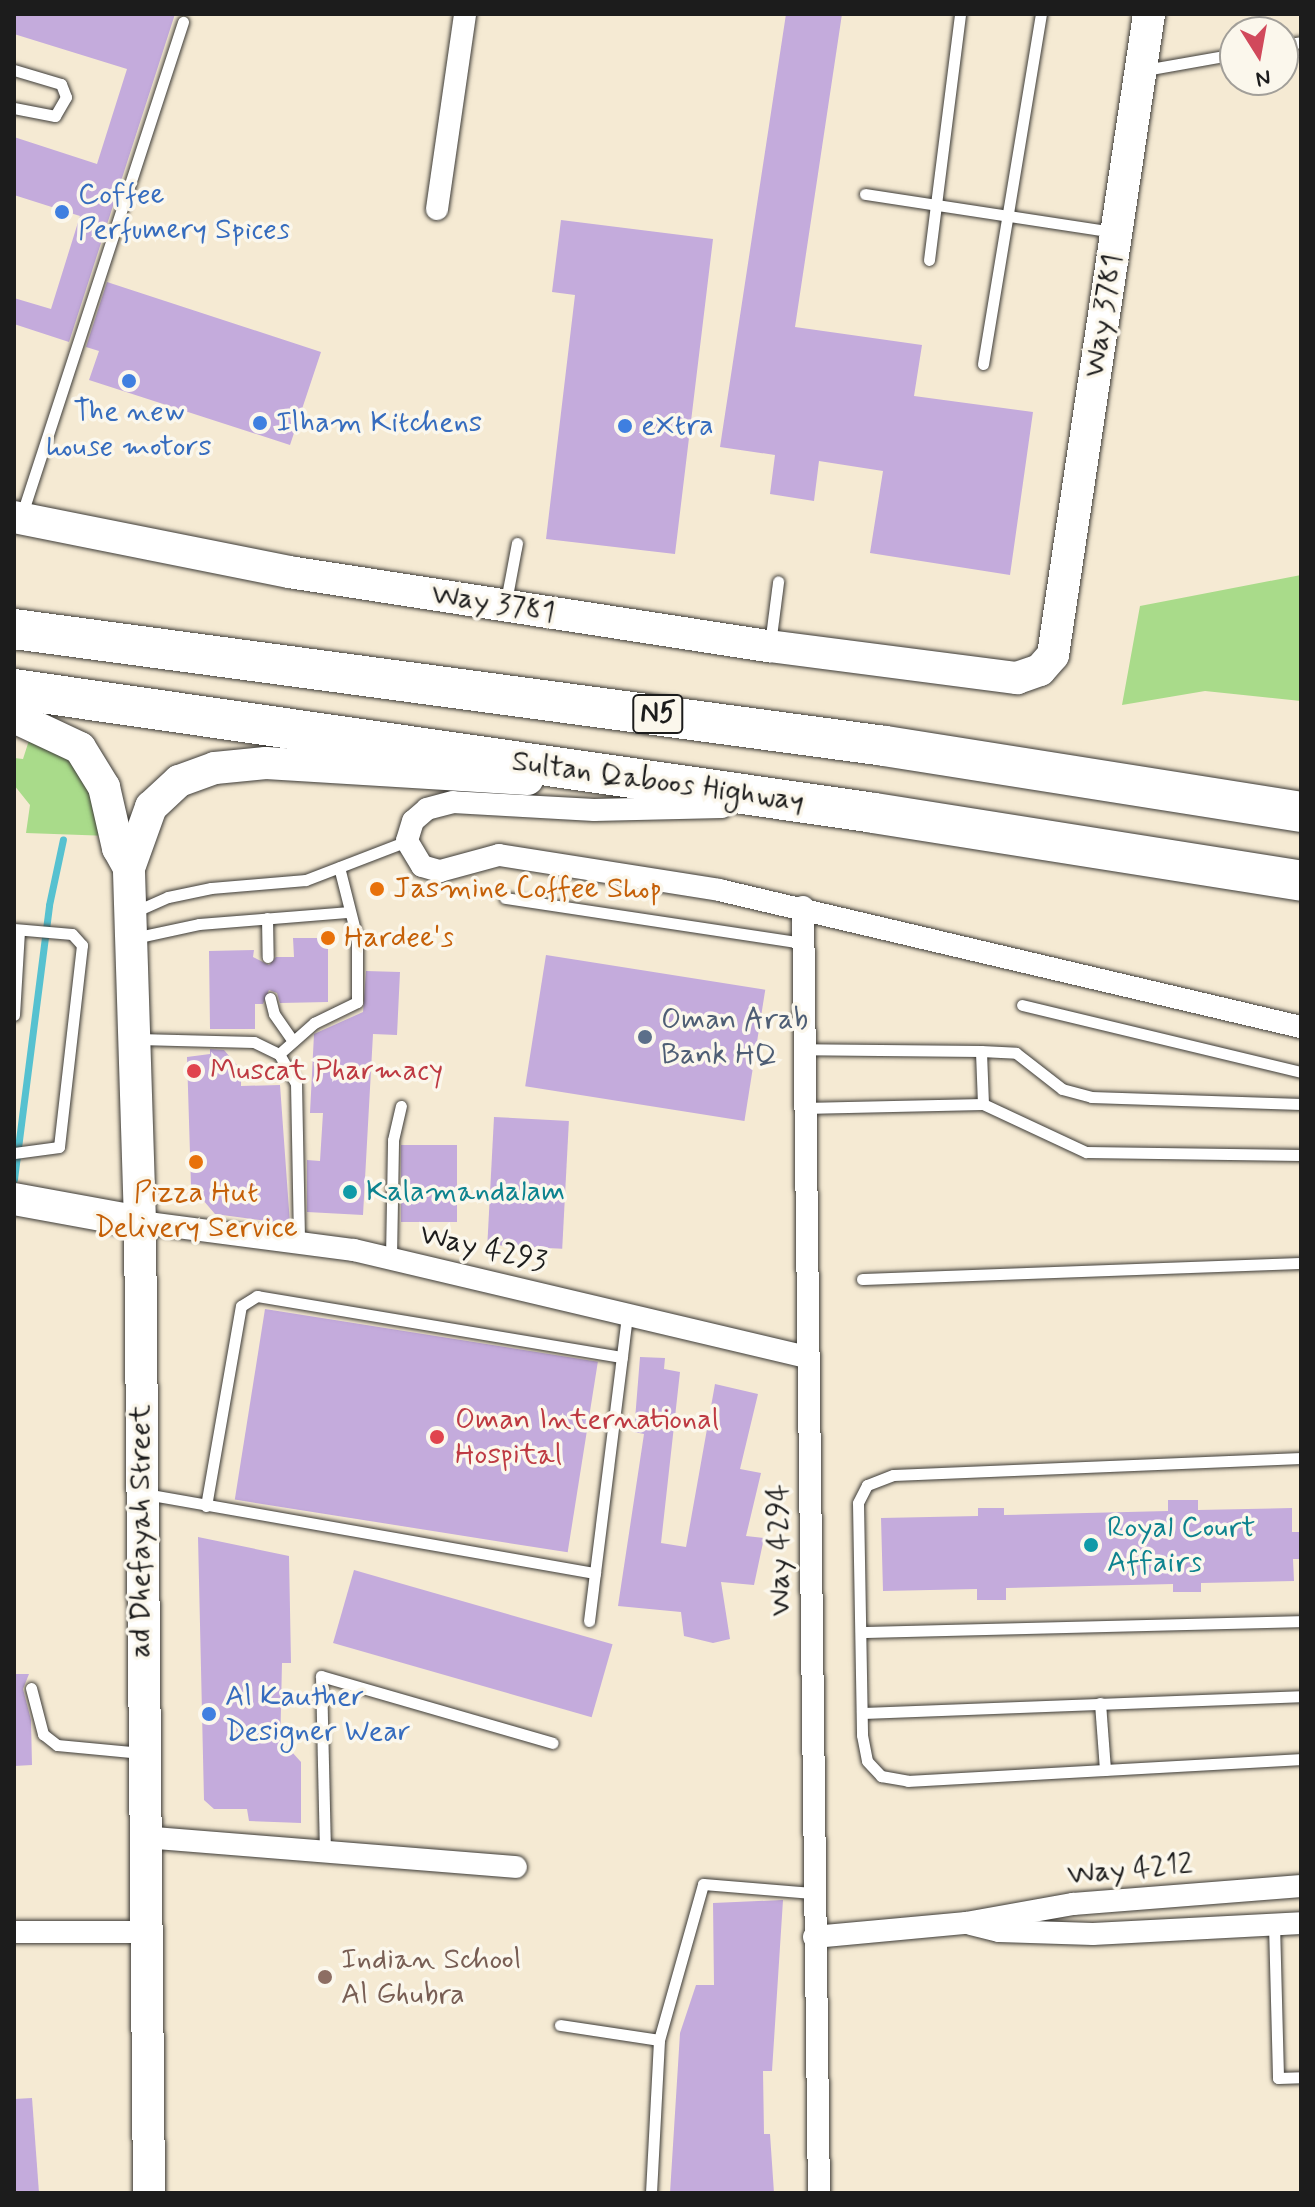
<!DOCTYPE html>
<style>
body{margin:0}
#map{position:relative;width:1315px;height:2207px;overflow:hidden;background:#f5ead3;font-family:Mynerve,sans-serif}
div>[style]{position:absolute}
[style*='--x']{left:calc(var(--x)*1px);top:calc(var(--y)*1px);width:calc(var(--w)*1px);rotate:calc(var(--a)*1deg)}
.green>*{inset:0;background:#a9db8a}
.stream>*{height:7px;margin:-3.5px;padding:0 3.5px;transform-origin:3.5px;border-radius:3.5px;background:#56c1d0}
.building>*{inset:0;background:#c4abdc;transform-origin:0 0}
.roads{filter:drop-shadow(0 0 2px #3d3b37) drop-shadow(0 0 2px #3d3b37)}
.lane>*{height:11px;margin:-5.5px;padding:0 5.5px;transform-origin:5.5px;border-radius:5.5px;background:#fff}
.street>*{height:22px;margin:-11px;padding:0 11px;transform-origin:11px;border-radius:11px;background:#fff}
.secondary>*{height:32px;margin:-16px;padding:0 16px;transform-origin:16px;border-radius:16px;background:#fff}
.highway>*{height:40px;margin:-20px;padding:0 20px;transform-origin:20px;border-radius:20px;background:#fff}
.dots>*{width:22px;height:22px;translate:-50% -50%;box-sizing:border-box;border:4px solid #fbf7ec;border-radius:50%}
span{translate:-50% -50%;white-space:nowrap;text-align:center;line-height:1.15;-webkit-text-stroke:7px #fbf7ec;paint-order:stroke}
.shield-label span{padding:2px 6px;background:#fbf7ec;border:2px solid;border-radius:6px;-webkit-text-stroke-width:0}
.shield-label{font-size:28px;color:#1c1c1c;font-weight:700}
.shop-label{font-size:30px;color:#366cbe}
.left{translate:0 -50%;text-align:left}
.street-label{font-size:30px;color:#1c1c1c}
.food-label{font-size:30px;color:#c56008}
.service-label{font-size:30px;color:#4e5e75}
.health-label{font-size:30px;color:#be3a42}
.culture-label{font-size:30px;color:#0d838f}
.education-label{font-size:30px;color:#785e54}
.frame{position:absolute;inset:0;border:16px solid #1c1c1c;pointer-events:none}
.north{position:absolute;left:1219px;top:16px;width:80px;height:80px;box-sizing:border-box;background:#fbf7ec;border:2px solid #a29f99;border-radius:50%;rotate:169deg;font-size:22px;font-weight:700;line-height:32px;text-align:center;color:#1c1c1c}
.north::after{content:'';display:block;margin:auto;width:28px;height:36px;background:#d1495b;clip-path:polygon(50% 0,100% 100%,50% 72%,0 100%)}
</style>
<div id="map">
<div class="green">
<i style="clip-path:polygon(1301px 575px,1301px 701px,1205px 691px,1122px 705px,1140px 606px)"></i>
<i style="clip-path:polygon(32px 731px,75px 753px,110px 836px,26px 833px,30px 805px,14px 785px,14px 758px,23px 759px)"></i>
</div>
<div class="stream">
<i style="--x:14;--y:1179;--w:276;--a:-82.7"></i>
<i style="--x:49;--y:905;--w:67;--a:-78"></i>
</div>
<div class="building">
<i style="clip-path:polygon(14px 14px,175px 14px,69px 342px,14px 324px,14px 298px,51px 309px,80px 216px,14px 195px,14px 137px,97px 164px,127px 69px,14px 34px)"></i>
<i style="clip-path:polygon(786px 14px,842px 14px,795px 327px,922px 345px,914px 396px,1033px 412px,1010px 575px,870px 553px,883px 471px,819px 461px,814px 501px,770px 494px,775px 455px,720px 447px)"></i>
<i style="clip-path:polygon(561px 220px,713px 239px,675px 554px,546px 539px,575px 295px,552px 292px)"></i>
<i style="clip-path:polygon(107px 282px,321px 352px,290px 445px,89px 380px,99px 351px,86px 347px)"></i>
<i style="clip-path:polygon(293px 938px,328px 938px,328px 1002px,280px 1003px,277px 993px,269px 990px,263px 1004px,255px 1004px,255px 1029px,210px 1029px,209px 951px,254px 950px,253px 957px,269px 965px,276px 957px,294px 957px)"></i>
<i style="left:546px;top:955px;width:222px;height:133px;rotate:9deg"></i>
<i style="clip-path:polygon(366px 971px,400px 972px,397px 1035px,373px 1034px,363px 1215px,307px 1212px,307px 1160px,320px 1161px,323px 1113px,310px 1113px,314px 1034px,363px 1012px)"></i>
<i style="clip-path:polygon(210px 1049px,224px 1050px,241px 1070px,241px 1086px,280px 1085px,290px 1224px,215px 1214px,191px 1186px,187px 1057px,210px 1054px)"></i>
<i style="left:494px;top:1117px;width:75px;height:128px;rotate:3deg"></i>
<i style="left:401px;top:1145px;width:56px;height:77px"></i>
<i style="left:265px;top:1309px;width:337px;height:193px;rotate:9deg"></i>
<i style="clip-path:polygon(640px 1357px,665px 1358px,664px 1369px,680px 1372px,661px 1543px,686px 1547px,715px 1384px,758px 1394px,740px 1469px,761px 1473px,746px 1536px,764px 1538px,754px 1585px,721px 1582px,730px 1639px,713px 1643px,684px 1636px,681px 1612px,618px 1606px,644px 1434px,634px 1432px)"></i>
<i style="clip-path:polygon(1168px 1500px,1198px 1500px,1198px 1510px,1292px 1508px,1292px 1532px,1301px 1532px,1301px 1559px,1293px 1559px,1294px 1581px,1201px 1583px,1201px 1592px,1173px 1592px,1173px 1584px,1006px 1588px,1006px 1600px,977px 1600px,977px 1589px,883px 1591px,881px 1518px,978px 1516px,978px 1508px,1004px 1508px,1004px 1515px,1168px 1511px)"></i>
<i style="clip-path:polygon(198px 1537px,289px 1556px,291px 1663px,282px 1663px,280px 1751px,291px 1751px,301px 1762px,301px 1823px,249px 1821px,247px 1809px,214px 1809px,204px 1800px)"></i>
<i style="left:354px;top:1570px;width:269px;height:76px;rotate:16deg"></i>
<i style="clip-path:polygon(14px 1674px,29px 1674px,23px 1689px,31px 1720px,32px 1765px,14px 1766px)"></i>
<i style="clip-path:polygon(783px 1900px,772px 2071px,763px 2071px,764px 2134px,770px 2134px,774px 2193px,670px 2193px,680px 2033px,696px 1985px,714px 1985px,713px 1903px)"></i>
<i style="clip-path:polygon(32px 2098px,39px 2193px,14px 2193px,14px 2099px)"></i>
</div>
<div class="roads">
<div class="lane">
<i style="--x:1283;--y:45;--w:18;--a:-9"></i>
<i style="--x:14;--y:70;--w:49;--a:16.6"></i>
<i style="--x:61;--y:84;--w:14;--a:69"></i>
<i style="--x:66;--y:97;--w:22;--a:120"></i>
<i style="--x:55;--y:116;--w:42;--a:-169"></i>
<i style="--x:1145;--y:70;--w:91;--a:-10.1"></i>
<i style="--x:865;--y:194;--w:250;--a:8.7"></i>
<i style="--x:929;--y:260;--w:248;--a:-82.8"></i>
<i style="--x:983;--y:364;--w:355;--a:-80.6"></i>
<i style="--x:21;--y:517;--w:521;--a:-71.88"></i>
<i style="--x:506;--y:601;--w:59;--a:-79.3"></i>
<i style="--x:770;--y:644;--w:63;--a:-82.6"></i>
<i style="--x:505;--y:898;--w:299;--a:8.6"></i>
<i style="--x:134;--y:912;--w:37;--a:-24"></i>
<i style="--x:168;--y:897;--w:44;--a:-11.8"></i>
<i style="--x:211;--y:888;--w:95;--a:-4.8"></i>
<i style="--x:306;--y:880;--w:108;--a:-21.1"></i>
<i style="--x:267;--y:918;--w:39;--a:89"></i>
<i style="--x:14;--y:929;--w:58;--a:4.9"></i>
<i style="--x:72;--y:934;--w:15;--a:48"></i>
<i style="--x:82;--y:945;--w:203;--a:96.5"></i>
<i style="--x:59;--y:1147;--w:45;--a:172.4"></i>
<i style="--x:134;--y:938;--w:66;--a:-12.2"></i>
<i style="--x:199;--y:924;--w:148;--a:-4.6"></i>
<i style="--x:270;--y:998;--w:16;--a:76"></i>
<i style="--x:274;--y:1014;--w:33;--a:55"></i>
<i style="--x:1022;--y:1005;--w:287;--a:13.5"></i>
<i style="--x:14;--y:1015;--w:85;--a:-86.6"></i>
<i style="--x:138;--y:1039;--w:116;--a:1.5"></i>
<i style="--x:254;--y:1042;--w:28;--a:26"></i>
<i style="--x:279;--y:1054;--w:34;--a:60"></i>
<i style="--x:296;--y:1083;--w:157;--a:88.9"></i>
<i style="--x:981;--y:1051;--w:35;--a:3"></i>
<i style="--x:1016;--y:1053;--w:58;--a:38"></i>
<i style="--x:1062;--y:1089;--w:30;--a:15"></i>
<i style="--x:1091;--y:1097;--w:210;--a:1.9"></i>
<i style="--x:279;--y:1054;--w:47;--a:-41.5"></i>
<i style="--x:314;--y:1023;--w:48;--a:-26"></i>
<i style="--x:357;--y:1002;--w:64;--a:-90"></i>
<i style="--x:357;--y:938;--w:73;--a:-104.2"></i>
<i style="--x:983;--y:1104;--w:114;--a:25"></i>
<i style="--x:1086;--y:1152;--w:215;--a:0.8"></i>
<i style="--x:803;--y:1108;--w:180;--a:-1.3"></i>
<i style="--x:983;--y:1104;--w:53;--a:-92.2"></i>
<i style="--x:981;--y:1051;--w:177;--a:-179.4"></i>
<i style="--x:391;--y:1258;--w:118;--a:-89"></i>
<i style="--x:393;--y:1140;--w:35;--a:-77"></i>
<i style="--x:862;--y:1279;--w:439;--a:-2.1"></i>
<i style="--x:1301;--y:1458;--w:408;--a:177.6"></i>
<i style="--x:893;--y:1475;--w:28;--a:159"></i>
<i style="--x:867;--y:1485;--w:20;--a:117"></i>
<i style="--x:858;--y:1503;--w:232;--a:89"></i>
<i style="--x:862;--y:1735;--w:26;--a:79"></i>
<i style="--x:867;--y:1761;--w:21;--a:47"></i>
<i style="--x:881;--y:1776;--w:27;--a:10"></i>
<i style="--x:908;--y:1781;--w:394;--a:-3.2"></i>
<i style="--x:146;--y:1494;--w:456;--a:10"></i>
<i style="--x:206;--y:1506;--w:203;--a:-80.1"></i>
<i style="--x:241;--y:1306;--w:19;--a:-32"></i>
<i style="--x:257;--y:1296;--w:370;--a:9.5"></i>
<i style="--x:589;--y:1621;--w:309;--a:-82.9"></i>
<i style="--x:861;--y:1632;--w:440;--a:-1.4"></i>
<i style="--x:31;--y:1688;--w:48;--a:75.4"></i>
<i style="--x:43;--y:1734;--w:18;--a:38"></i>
<i style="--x:57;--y:1745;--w:85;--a:5.4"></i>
<i style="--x:1100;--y:1703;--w:67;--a:85.7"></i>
<i style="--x:862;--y:1713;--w:439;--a:-2.2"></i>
<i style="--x:325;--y:1852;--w:176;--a:-91.3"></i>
<i style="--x:321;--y:1676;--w:241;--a:16.1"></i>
<i style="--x:1274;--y:1924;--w:154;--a:88.5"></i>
<i style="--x:1278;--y:2078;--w:23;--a:-2"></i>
<i style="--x:560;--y:2025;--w:100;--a:8.6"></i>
<i style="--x:659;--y:2040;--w:162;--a:-74.2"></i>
<i style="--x:703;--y:1884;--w:110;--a:4.7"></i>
<i style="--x:651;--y:2193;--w:153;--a:-87"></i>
</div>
<div class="street">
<i style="--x:437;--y:209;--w:197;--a:-81.8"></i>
<i style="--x:722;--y:807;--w:128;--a:178.7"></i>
<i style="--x:594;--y:810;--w:141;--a:-176.8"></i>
<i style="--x:453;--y:802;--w:27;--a:165"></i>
<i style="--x:427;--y:809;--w:18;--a:139"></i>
<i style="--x:413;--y:821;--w:21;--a:107"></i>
<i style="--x:407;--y:841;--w:29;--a:59"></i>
<i style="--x:422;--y:866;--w:19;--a:16"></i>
<i style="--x:440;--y:871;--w:61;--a:-15.2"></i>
<i style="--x:499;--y:855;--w:223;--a:9"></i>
<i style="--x:719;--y:890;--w:598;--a:13.25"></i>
<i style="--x:803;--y:907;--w:1286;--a:89.29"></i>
<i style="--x:140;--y:1222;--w:216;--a:7.5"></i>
<i style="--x:354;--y:1250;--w:466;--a:13.3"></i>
<i style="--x:143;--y:1837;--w:374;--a:4.6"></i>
<i style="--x:971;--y:1924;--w:29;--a:14"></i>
<i style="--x:999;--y:1931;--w:94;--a:1.8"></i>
<i style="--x:1093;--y:1934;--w:208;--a:-3"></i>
<i style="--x:14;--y:1932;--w:130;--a:0"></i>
<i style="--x:814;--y:1937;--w:153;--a:-5.3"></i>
<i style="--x:966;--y:1923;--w:109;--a:-10.1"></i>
<i style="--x:1073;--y:1904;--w:229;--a:-4.5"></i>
</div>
<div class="secondary">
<i style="--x:14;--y:517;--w:280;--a:11.3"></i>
<i style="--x:289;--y:572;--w:486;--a:8.8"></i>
<i style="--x:769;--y:646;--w:250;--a:7.4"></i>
<i style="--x:1017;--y:678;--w:24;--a:-19"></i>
<i style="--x:1040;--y:670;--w:20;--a:-49"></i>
<i style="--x:1053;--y:655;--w:648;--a:-81.48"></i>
<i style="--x:14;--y:717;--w:73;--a:25.2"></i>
<i style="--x:80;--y:748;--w:46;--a:58.4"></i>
<i style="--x:104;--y:787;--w:63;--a:77.1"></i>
<i style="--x:118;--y:848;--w:23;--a:61"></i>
<i style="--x:14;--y:1199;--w:128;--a:10.3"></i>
<i style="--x:149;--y:2193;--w:971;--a:-90.53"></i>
<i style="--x:140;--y:1222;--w:354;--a:-91.8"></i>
<i style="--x:129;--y:868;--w:65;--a:-70.2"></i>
<i style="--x:151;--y:807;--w:38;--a:-43"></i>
<i style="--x:179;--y:781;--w:38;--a:-20"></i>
<i style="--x:215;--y:768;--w:51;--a:-5.6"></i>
<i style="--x:266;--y:763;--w:262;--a:3.5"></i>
</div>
<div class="highway">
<i style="--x:14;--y:629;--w:879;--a:7.65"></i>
<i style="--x:885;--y:746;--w:421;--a:9"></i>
<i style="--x:14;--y:689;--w:869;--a:8.2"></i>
<i style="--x:874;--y:813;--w:432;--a:9"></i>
</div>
</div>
<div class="dots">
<i style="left:62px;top:212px;background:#3f7fe0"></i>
<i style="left:129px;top:381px;background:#3f7fe0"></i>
<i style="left:260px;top:423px;background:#3f7fe0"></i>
<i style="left:625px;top:426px;background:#3f7fe0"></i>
<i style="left:377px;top:889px;background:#e8710a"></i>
<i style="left:328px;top:938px;background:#e8710a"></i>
<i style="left:645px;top:1037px;background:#5c6f8a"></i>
<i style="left:194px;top:1071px;background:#e0444e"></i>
<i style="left:196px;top:1162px;background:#e8710a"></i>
<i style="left:350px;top:1192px;background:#0f9aa8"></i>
<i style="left:437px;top:1437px;background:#e0444e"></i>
<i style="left:1091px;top:1545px;background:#0f9aa8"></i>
<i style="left:209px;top:1714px;background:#3f7fe0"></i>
<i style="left:325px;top:1977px;background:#8d6e63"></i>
</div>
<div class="shield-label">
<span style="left:658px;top:714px">N5</span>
</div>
<div class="shop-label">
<span class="left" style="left:78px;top:212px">Coffee<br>Perfumery Spices</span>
<span style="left:129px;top:429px">The new<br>house motors</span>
<span class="left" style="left:276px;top:423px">Ilham Kitchens</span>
<span class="left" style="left:641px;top:426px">eXtra</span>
<span class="left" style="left:225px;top:1714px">Al Kauther<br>Designer Wear</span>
</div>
<div class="street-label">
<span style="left:1104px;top:316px;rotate:-81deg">Way 3781</span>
<span style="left:493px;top:604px;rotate:9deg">Way 3781</span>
<span style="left:658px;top:782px;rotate:8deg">Sultan Qaboos Highway</span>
<span style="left:483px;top:1249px;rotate:13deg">Way 4293</span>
<span style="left:141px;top:1531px;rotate:-90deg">ad Dhefayah Street</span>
<span style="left:780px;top:1550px;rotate:-91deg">Way 4294</span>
<span style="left:1130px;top:1870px;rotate:-5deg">Way 4212</span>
</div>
<div class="food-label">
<span class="left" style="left:393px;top:889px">Jasmine Coffee Shop</span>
<span class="left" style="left:344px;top:938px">Hardee's</span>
<span style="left:196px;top:1210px">Pizza Hut<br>Delivery Service</span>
</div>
<div class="service-label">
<span class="left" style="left:661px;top:1037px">Oman Arab<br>Bank HQ</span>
</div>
<div class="health-label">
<span class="left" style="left:210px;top:1071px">Muscat Pharmacy</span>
<span class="left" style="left:455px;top:1437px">Oman International<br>Hospital</span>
</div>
<div class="culture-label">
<span class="left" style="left:366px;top:1192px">Kalamandalam</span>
<span class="left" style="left:1107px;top:1545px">Royal Court<br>Affairs</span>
</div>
<div class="education-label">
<span class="left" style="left:341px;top:1977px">Indian School<br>Al Ghubra</span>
</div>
<div class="frame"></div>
<div class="north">N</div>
</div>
